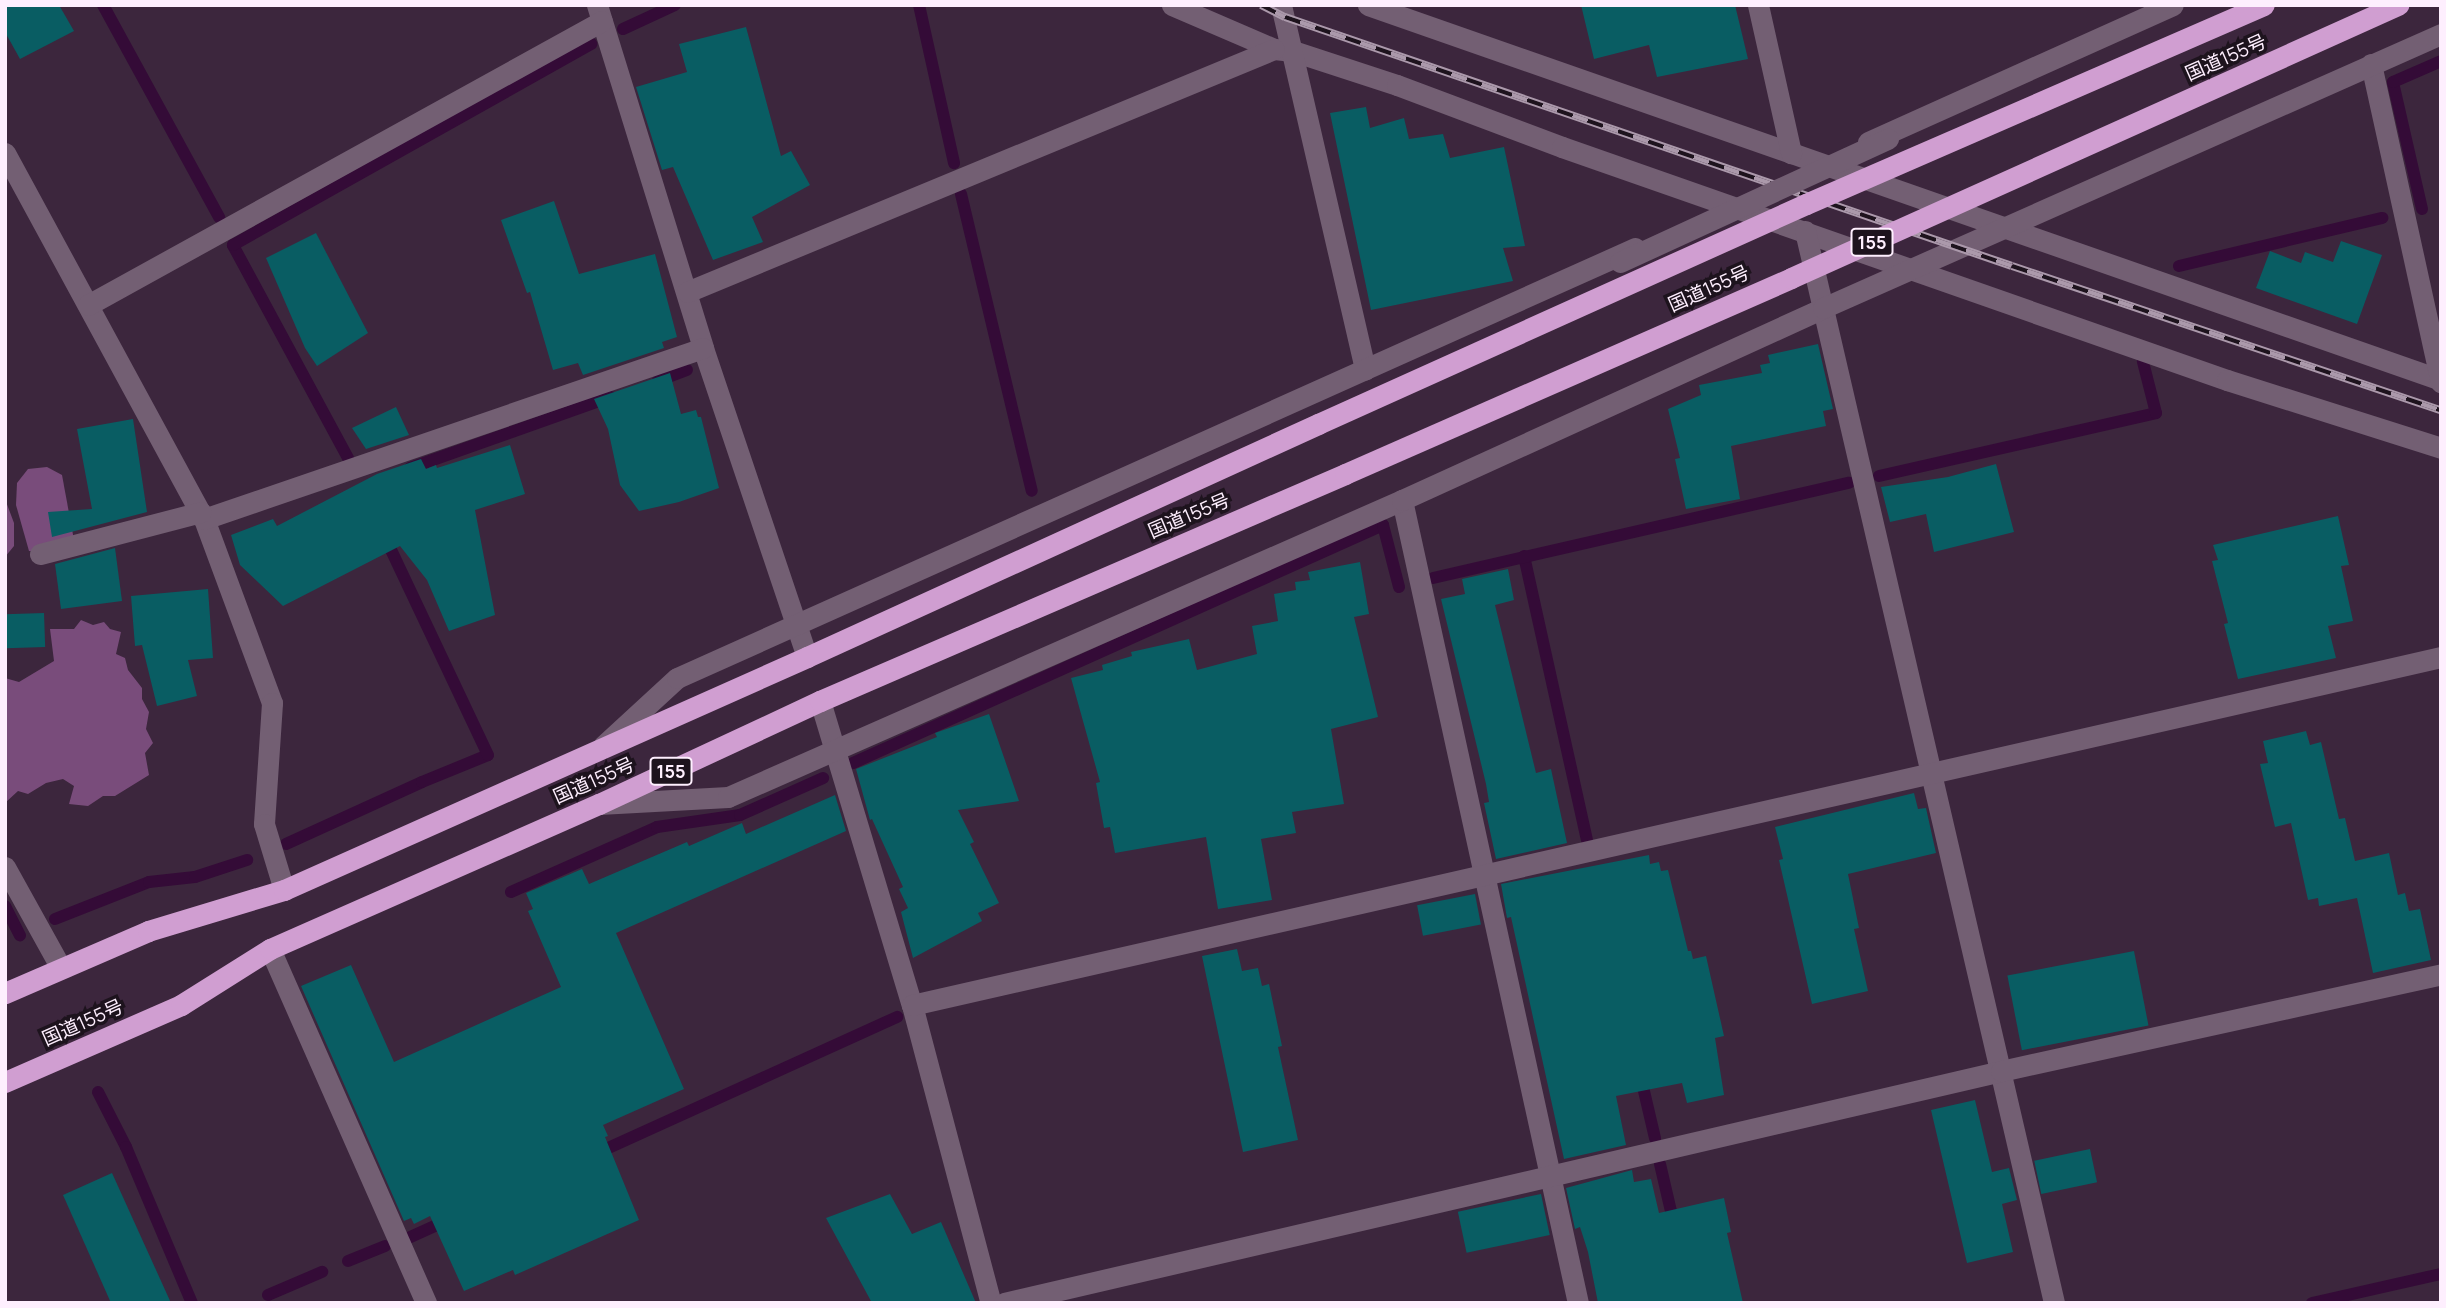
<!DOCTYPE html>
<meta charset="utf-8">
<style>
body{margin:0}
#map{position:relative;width:2446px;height:1308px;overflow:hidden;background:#3c263d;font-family:Manrope,"Noto Sans JP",sans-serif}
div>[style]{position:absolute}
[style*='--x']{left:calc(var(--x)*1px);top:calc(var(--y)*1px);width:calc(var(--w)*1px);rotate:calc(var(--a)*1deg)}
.forest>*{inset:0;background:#794c7b}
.stream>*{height:12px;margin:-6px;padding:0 6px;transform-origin:6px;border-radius:6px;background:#340b37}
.building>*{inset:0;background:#095d63;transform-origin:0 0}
.street>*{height:21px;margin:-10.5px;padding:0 10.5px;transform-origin:10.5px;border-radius:10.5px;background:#735f73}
.highway>*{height:21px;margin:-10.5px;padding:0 10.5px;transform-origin:10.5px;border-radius:10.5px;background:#d09ed1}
.rail>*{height:8px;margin-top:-4px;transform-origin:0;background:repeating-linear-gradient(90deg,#1d131d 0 16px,#ab99ab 0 32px);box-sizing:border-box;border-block:2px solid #ab99ab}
.street-bridge>*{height:21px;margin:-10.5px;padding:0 10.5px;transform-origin:10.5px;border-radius:10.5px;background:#735f73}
.highway-bridge>*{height:21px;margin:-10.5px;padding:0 10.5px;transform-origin:10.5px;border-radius:10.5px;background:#d09ed1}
span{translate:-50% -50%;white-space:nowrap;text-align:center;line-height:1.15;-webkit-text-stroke:7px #1d131d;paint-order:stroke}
.shield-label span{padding:2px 5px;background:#1d131d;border:2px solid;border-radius:5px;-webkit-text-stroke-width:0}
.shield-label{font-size:18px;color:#feeffe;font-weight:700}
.street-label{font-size:19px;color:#feeffe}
.frame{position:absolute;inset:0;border:7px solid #feeffe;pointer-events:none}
</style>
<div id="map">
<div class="forest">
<i style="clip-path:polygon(47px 467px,62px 475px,74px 540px,52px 552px,29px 551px,16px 505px,17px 483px,28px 469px)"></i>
<i style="clip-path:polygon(5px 499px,14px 523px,14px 546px,5px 557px)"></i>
<i style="clip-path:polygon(81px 620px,93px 625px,104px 622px,110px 629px,121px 632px,116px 654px,125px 658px,128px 670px,142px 688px,142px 699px,149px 712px,146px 729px,153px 743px,145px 753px,149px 775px,115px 796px,103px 796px,88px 806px,69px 804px,74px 786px,63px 779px,46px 783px,28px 794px,18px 791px,5px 803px,5px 678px,19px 682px,54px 661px,50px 629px,74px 629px)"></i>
</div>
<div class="stream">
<i style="--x:103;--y:5;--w:242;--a:61.3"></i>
<i style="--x:919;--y:5;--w:162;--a:77.5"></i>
<i style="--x:623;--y:29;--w:57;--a:-24.8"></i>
<i style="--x:961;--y:194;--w:305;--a:76.6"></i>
<i style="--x:2422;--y:209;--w:130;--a:-102.9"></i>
<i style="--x:2393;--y:82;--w:52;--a:-23.6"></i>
<i style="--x:2179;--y:266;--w:209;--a:-13.3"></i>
<i style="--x:658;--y:381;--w:31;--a:-21"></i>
<i style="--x:348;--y:458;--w:242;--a:-118.4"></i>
<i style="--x:233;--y:245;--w:411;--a:-29.3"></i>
<i style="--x:410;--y:468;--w:213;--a:-19.5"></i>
<i style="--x:1879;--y:476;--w:284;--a:-12.8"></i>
<i style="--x:2156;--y:413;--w:53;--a:-104.3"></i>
<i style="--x:1524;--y:556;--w:291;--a:77.5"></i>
<i style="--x:1433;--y:578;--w:427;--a:-12.9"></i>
<i style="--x:853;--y:763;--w:581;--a:-24.18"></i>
<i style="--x:1383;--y:525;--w:64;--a:75.5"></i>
<i style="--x:286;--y:844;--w:149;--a:-24.5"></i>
<i style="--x:422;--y:782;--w:71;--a:-22.2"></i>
<i style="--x:488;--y:755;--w:241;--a:-115.3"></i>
<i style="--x:511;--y:892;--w:160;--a:-24"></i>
<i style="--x:657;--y:827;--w:84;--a:-8.2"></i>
<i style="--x:740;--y:815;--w:91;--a:-24"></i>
<i style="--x:5;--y:906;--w:33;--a:63"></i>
<i style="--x:55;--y:919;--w:101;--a:-21.5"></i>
<i style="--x:149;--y:882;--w:46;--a:-6.2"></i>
<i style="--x:195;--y:877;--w:55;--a:-18.1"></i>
<i style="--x:1640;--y:1074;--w:66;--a:76.8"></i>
<i style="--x:98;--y:1092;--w:62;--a:63"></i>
<i style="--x:126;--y:1147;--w:169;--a:67.1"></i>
<i style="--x:595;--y:1154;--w:332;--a:-24.4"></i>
<i style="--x:1660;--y:1164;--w:62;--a:76.9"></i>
<i style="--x:406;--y:1239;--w:46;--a:-24.3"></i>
<i style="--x:348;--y:1261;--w:40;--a:-22"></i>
<i style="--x:268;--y:1295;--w:59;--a:-23.1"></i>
<i style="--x:2312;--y:1303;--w:132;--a:-12.7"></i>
</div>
<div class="building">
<i style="clip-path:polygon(5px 5px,59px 5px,74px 31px,20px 59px,5px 32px)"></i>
<i style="clip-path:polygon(1581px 5px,1735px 5px,1748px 59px,1657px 77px,1649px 45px,1594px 59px)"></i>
<i style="clip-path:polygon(746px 27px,781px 156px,791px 151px,810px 185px,752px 217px,763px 242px,713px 260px,673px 167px,662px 170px,636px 87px,687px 72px,679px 44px)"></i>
<i style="clip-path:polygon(1366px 107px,1370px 128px,1404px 118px,1409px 139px,1443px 134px,1450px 158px,1504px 147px,1525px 246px,1503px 248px,1513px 281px,1371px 310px,1330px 113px)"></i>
<i style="clip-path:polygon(554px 201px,579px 274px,655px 254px,677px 337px,662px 342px,664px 348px,583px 375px,578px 363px,553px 370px,530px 292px,527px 293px,501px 220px)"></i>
<i style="clip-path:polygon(316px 233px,368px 333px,317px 366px,305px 348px,266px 258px)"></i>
<i style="clip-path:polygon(2341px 241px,2382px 255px,2357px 324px,2256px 288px,2270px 251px,2301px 263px,2305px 252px,2333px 262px)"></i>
<i style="clip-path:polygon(1818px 344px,1833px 409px,1823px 411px,1826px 426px,1731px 446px,1740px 499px,1686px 509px,1675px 459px,1680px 458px,1668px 409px,1701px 395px,1699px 385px,1762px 373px,1760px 365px,1770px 363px,1768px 355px)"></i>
<i style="clip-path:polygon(670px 373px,681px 414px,696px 410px,698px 417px,701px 417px,719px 488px,679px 502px,639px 511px,620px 485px,608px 429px,594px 399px)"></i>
<i style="clip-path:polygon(396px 407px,409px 435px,366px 449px,352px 428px)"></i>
<i style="clip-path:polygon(133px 419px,147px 512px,52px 537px,48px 512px,92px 509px,77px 429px)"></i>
<i style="clip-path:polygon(510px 445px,525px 494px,475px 510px,495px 615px,449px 631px,427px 580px,400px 546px,283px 606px,240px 565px,231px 535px,273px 519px,277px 526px,377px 474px,421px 459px,426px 469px,436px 465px,437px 468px)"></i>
<i style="clip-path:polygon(1996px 464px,2014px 532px,1934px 552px,1926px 514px,1890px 522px,1881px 487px,1948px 477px)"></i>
<i style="clip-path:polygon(2338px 516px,2349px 565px,2341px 566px,2353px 621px,2328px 626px,2336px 658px,2238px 679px,2224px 624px,2228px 623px,2212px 561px,2218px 560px,2213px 545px)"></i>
<i style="clip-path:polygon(115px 548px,122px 601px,61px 609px,55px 564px)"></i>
<i style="clip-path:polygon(1360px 562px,1369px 614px,1354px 617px,1378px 717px,1331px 729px,1344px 804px,1292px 812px,1296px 833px,1261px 839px,1272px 900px,1218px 909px,1206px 837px,1115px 853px,1110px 827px,1104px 828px,1096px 783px,1100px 782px,1071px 678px,1103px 670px,1102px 665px,1132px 656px,1131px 652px,1189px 639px,1197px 670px,1257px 654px,1252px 626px,1278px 621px,1274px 594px,1296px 590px,1295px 582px,1310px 580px,1308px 572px)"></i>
<i style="clip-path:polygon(1508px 569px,1514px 600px,1495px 605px,1536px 773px,1551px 769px,1567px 843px,1496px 859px,1484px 803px,1489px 802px,1486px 784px,1441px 599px,1465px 594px,1462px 579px)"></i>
<i style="clip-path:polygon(208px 589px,213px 658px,188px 660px,197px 696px,157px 706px,142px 645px,135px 646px,131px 596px)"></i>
<i style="left:44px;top:613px;width:34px;height:39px;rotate:88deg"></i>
<i style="clip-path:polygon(989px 714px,1019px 801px,958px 810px,974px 842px,970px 844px,999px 903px,978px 913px,982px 921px,913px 958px,901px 912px,908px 908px,899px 889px,903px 887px,872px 819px,870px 820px,856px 769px,937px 737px,935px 733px)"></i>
<i style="clip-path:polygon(2306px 731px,2310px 745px,2321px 742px,2339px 819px,2345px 818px,2355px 861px,2389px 853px,2398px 895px,2405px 893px,2409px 911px,2420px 909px,2431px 960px,2373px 973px,2357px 898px,2319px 906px,2318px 898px,2308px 900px,2291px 823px,2275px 827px,2260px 764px,2268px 763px,2263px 741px)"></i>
<i style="clip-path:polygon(1914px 793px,1918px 809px,1926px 808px,1936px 853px,1848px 874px,1859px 928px,1854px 929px,1868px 991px,1812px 1004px,1779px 860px,1783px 859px,1775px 827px)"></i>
<i style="clip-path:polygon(835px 795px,846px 831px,616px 933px,684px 1089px,603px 1125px,608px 1136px,605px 1137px,639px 1220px,515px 1275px,513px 1270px,464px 1291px,430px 1216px,414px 1224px,411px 1218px,404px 1221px,301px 986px,351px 965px,394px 1062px,561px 987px,528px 911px,533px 909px,526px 893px,582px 869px,589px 884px,687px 842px,689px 846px,742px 823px,746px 834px)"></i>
<i style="clip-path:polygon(1649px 855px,1650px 864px,1659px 862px,1661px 871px,1668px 870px,1688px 951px,1691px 951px,1693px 959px,1706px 956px,1724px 1036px,1715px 1038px,1724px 1095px,1687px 1103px,1682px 1083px,1616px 1096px,1626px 1145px,1564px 1159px,1511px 917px,1507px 918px,1501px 884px)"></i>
<i style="left:1475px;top:894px;width:31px;height:59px;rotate:79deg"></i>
<i style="clip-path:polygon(1237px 949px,1242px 971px,1258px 968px,1262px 986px,1269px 984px,1282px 1046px,1278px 1047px,1298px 1140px,1243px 1152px,1202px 956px)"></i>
<i style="left:2134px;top:951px;width:76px;height:129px;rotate:79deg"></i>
<i style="clip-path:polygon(1975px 1100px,1992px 1172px,2009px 1168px,2017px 1200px,2002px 1204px,2013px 1252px,1967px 1263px,1931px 1110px)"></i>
<i style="left:2090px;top:1149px;width:34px;height:57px;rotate:78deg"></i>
<i style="clip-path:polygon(1632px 1170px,1634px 1182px,1651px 1179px,1659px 1213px,1724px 1198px,1731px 1232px,1727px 1233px,1743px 1303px,1598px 1303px,1588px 1252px,1580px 1227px,1575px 1229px,1566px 1188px)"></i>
<i style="clip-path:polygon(112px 1173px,171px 1303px,111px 1303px,63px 1195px)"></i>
<i style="clip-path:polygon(890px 1194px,912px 1234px,941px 1222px,976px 1303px,872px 1303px,826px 1218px)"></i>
<i style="left:1541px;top:1194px;width:42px;height:85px;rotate:78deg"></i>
</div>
<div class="street">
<i style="--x:597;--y:5;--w:359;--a:72.8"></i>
<i style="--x:703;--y:348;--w:326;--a:71.4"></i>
<i style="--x:1172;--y:5;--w:111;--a:23.3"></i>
<i style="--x:1274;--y:49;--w:19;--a:6"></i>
<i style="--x:1293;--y:51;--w:109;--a:18.1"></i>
<i style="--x:1397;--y:85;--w:176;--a:20.6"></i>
<i style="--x:1562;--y:147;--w:705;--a:19.31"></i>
<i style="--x:2227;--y:380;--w:225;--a:17.6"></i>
<i style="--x:1281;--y:5;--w:374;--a:77"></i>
<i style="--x:1368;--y:5;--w:1137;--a:19.26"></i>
<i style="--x:1758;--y:5;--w:152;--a:77.4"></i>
<i style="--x:2371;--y:64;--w:326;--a:77.6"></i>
<i style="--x:1868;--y:142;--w:334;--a:-24.2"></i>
<i style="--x:5;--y:153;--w:417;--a:61.5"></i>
<i style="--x:204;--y:519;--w:196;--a:69.7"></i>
<i style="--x:272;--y:703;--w:121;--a:93.8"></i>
<i style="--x:264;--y:824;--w:69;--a:73.1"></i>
<i style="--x:1805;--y:231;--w:1101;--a:76.92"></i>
<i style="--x:687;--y:292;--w:635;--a:-22.49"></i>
<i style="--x:88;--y:305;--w:587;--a:-28.92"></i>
<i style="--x:1402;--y:500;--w:822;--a:77.64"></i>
<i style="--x:204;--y:519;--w:527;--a:-18.92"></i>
<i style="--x:40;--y:554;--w:166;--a:-14.6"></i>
<i style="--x:820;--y:701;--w:318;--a:73.2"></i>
<i style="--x:912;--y:1005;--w:308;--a:75.2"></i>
<i style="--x:603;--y:746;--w:100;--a:-42.6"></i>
<i style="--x:677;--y:678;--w:1050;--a:-24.17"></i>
<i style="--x:599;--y:804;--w:129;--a:-3.1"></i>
<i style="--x:728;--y:797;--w:737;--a:-23.78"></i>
<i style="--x:1402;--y:500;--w:463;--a:-24.5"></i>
<i style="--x:1823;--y:308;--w:676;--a:-23.91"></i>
<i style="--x:5;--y:867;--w:115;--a:61"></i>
<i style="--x:270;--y:949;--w:387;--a:66.2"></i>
<i style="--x:912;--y:1005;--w:1568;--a:-12.82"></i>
<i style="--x:1004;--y:1303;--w:1024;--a:-13.1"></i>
<i style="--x:2001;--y:1071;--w:451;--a:-12.4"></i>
</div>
<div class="highway">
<i style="--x:5;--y:993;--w:156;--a:-23.4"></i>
<i style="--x:148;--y:931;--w:142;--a:-16.8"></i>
<i style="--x:284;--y:890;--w:573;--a:-24.01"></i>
<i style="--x:807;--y:657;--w:562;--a:-24.51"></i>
<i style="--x:5;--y:1082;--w:192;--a:-23.6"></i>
<i style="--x:181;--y:1005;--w:105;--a:-32.2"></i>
<i style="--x:270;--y:949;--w:360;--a:-23.8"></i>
<i style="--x:599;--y:804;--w:244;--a:-25"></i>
<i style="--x:820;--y:701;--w:572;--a:-23.38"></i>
</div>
<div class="rail">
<i style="--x:1261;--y:5;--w:27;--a:27"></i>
<i style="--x:1285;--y:17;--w:768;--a:18.91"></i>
<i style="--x:2012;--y:266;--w:453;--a:18.6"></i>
</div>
<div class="street-bridge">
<i style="--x:1620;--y:262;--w:295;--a:-24.7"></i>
</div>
<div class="highway-bridge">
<i style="--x:1318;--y:424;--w:535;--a:-24.27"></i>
<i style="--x:1806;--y:204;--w:499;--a:-23.5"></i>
<i style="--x:1345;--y:474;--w:487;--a:-23.7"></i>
<i style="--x:1791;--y:278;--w:666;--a:-24.22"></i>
</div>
<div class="shield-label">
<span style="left:1872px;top:242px">155</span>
<span style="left:671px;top:771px">155</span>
</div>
<div class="street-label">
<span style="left:2226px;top:58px;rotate:-24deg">国道155号</span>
<span style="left:1709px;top:289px;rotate:-24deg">国道155号</span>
<span style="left:1189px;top:516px;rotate:-23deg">国道155号</span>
<span style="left:594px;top:781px;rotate:-24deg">国道155号</span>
<span style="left:83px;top:1023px;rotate:-24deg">国道155号</span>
</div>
<div class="frame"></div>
</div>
